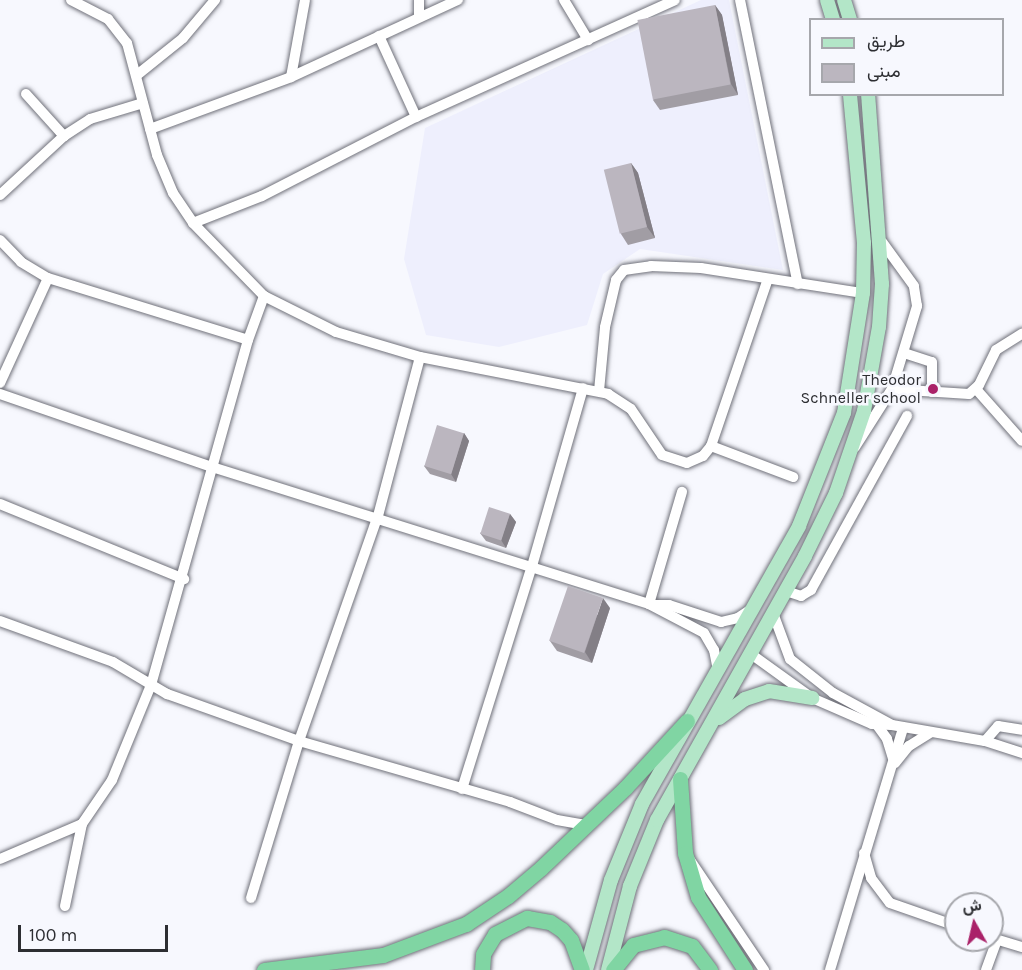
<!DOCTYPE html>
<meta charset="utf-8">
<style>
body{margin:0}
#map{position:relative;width:1022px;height:970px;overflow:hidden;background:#f7f8fe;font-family:Karla,Vazirmatn,sans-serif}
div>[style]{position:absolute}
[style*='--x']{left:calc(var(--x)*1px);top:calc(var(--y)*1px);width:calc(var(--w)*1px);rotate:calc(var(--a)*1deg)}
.built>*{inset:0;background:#eeeffd}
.roads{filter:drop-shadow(0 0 2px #70717a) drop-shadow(0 0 2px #70717a)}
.minor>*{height:10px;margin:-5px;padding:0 5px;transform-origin:5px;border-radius:5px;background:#fff}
.major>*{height:14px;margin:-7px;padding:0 7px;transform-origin:7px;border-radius:7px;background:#b3e6c8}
.highway>*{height:15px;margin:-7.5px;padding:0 7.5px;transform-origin:7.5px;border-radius:7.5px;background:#80d5a3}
.wall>*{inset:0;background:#a19da4}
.shaded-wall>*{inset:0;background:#837f86}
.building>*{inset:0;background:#bbb6bf;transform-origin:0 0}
.dots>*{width:16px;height:16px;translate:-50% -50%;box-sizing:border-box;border:3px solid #f7f8fe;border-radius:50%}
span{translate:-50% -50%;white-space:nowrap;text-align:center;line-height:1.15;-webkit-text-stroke:5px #f7f8fe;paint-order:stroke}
.poi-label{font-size:16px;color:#2d2e32}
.right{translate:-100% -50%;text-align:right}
.legend{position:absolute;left:809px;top:18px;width:195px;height:78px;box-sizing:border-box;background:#f7f8fe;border:2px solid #a6a7ac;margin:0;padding:8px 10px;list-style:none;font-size:18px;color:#2d2e32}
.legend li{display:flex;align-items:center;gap:12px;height:30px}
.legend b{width:30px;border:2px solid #a6a7ac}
.north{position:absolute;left:944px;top:892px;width:60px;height:60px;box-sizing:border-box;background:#f7f8fe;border:2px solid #a6a7ac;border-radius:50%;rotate:352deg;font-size:16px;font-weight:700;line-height:24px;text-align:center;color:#2d2e32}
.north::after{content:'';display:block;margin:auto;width:21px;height:27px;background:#aa2269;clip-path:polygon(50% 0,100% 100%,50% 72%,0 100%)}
.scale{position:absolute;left:18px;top:925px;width:150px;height:27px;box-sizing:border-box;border:3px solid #2d2e32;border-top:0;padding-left:8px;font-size:18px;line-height:21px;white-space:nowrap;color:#2d2e32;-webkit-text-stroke:4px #f7f8fe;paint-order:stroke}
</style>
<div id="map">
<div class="built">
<i style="clip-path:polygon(701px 0,729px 0,783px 270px,640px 249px,603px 274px,587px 325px,499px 347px,426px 335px,404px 259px,425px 128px)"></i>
</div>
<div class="roads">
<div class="minor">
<i style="--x:71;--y:0;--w:42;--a:27.2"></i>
<i style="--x:108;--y:19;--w:31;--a:52"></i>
<i style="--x:127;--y:43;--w:116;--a:75"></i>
<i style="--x:157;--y:155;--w:41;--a:67.2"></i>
<i style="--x:173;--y:193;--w:36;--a:56"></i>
<i style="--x:193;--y:223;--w:102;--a:45.8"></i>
<i style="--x:264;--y:296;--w:80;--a:26.6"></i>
<i style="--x:336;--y:332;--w:88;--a:16.6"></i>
<i style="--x:420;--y:357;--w:192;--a:11.1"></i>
<i style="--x:608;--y:394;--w:27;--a:33"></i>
<i style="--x:631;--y:409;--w:55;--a:56"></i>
<i style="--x:662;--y:455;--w:26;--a:18"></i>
<i style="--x:687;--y:463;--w:17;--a:-24"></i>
<i style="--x:703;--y:456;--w:13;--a:-51"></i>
<i style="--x:711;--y:446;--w:176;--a:-71.2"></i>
<i style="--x:564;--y:0;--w:47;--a:59"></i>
<i style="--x:740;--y:0;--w:290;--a:78.5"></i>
<i style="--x:419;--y:17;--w:17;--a:-90"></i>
<i style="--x:379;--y:36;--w:89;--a:65.4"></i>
<i style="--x:137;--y:75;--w:59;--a:-38.8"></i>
<i style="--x:183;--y:38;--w:50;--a:-49.9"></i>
<i style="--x:291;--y:77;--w:78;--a:-79.7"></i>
<i style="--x:26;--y:94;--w:57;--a:47.9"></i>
<i style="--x:150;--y:129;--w:150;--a:-20.2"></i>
<i style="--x:291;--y:77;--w:184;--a:-24.8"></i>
<i style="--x:0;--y:195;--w:87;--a:-42.7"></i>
<i style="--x:64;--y:136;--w:31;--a:-33"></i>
<i style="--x:90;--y:119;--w:55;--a:-16.8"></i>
<i style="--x:193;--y:223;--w:74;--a:-21.4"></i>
<i style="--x:262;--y:196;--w:173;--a:-27.2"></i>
<i style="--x:416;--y:117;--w:284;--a:-24.3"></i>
<i style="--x:0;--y:240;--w:30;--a:46"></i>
<i style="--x:21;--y:262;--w:31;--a:31"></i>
<i style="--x:48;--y:278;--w:209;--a:17.2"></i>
<i style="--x:904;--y:353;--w:29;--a:18"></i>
<i style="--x:932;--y:362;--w:30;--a:90"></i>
<i style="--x:0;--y:383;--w:115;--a:-65.4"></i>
<i style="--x:892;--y:389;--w:77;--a:3.7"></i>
<i style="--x:969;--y:394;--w:13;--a:-42"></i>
<i style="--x:979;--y:385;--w:39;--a:-64"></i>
<i style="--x:996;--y:350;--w:31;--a:-32"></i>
<i style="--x:976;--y:389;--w:69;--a:48.5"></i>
<i style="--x:599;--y:391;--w:64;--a:-84.6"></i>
<i style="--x:605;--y:327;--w:48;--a:-76.8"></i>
<i style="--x:616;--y:280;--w:13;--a:-51"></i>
<i style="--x:624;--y:270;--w:27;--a:-8"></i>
<i style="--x:651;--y:266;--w:50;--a:2.3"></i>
<i style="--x:701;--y:268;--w:164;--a:8.8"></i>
<i style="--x:0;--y:394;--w:224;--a:19"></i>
<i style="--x:212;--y:467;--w:458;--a:17.4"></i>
<i style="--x:649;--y:604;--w:62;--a:27.8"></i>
<i style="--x:704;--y:633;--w:20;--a:60"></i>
<i style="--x:714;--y:650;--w:20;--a:79"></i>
<i style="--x:711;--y:446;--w:88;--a:20.7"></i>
<i style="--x:855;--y:447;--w:69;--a:-57.5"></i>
<i style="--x:892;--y:389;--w:87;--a:-73.2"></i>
<i style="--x:917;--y:306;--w:20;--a:-99"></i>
<i style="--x:914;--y:286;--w:54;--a:-126"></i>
<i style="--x:0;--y:504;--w:199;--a:22.2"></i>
<i style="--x:786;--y:591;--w:16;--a:18"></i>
<i style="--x:801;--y:596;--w:12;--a:-31"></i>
<i style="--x:811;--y:590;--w:199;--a:-61.1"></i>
<i style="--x:649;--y:604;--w:117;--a:-73.6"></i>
<i style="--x:652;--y:605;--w:17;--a:0"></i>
<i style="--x:669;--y:605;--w:55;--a:18.1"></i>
<i style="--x:721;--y:622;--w:17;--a:-13"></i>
<i style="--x:738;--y:618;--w:14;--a:-34"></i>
<i style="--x:773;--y:613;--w:49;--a:69.7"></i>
<i style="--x:790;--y:659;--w:55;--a:38.3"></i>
<i style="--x:833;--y:693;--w:67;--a:28.5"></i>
<i style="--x:892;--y:725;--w:94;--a:9.8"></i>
<i style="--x:985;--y:741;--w:39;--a:18"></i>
<i style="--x:0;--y:621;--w:120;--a:19.9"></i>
<i style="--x:113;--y:662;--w:63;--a:30.7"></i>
<i style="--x:167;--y:694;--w:140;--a:19.6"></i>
<i style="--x:299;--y:741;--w:220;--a:16.1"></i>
<i style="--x:510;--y:802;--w:50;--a:21"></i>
<i style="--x:557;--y:820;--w:29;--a:10"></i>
<i style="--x:751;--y:654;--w:75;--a:35.8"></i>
<i style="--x:812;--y:698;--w:65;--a:23.4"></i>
<i style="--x:872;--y:724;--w:19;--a:3"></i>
<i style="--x:877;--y:725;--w:17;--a:54"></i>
<i style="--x:887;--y:739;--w:21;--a:73"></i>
<i style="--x:985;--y:741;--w:20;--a:-49"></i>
<i style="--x:998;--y:726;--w:24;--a:9"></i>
<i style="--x:895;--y:763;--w:22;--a:-51"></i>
<i style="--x:909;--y:746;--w:25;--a:-32"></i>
<i style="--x:462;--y:789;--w:234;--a:-72.6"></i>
<i style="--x:532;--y:566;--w:185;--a:-74"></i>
<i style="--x:864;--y:853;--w:26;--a:74"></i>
<i style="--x:871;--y:878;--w:31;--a:53"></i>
<i style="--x:890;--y:903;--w:70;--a:19.2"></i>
<i style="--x:0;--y:859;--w:89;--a:-23.1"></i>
<i style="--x:82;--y:824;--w:53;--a:-55.7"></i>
<i style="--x:112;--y:780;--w:103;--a:-67.7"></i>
<i style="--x:151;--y:685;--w:358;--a:-74.3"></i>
<i style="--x:248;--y:340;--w:47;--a:-70"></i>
<i style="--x:690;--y:860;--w:133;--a:56.1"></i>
<i style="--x:251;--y:898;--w:164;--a:-73"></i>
<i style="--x:299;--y:741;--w:238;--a:-70.7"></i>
<i style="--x:378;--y:516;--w:164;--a:-75.2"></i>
<i style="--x:65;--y:906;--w:84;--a:-78.3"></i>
<i style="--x:992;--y:938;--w:31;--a:17"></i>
<i style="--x:830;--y:970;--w:253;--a:-73.2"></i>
<i style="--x:986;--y:970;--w:32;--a:-70"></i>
</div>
<div class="major">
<i style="--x:827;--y:0;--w:21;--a:73"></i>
<i style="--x:844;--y:0;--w:21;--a:73"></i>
<i style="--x:719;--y:718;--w:32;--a:-36"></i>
<i style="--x:745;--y:699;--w:25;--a:-18"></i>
<i style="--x:769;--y:691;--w:44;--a:9.2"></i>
<i style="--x:586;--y:970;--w:93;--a:-74.5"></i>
<i style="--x:611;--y:880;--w:82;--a:-67.8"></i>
<i style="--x:642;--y:804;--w:319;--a:-60.5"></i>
<i style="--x:799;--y:526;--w:122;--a:-68.3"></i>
<i style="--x:844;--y:413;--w:121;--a:-81"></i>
<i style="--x:863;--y:293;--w:50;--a:-88.9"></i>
<i style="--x:864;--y:243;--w:150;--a:-95.4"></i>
<i style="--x:608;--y:970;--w:87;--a:-75.3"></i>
<i style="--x:630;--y:886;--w:71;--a:-67.8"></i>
<i style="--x:657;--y:820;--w:303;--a:-60.7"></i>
<i style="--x:805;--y:556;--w:70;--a:-63.8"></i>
<i style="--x:836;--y:493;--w:87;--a:-71.1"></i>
<i style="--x:864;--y:411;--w:85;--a:-79.9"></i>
<i style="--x:879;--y:327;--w:43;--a:-86"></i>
<i style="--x:882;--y:284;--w:191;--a:-94.2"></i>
</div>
<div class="highway">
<i style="--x:680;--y:779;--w:74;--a:86.1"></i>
<i style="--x:685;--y:853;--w:46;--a:73.5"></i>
<i style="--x:698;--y:897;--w:87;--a:57.2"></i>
<i style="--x:264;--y:970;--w:120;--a:-7.2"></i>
<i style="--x:383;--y:955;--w:89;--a:-20.5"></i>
<i style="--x:466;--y:924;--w:50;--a:-33.7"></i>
<i style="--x:508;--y:896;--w:43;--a:-40.3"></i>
<i style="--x:541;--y:868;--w:117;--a:-43.6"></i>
<i style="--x:626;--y:787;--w:90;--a:-47.3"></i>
<i style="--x:482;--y:970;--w:16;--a:-86"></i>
<i style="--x:483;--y:954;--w:23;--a:-59"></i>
<i style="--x:495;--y:934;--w:36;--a:-27"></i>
<i style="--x:527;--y:918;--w:23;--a:10"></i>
<i style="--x:550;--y:922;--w:14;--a:34"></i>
<i style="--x:562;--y:930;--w:13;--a:48"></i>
<i style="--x:571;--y:940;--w:32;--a:70"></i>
<i style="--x:613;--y:970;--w:32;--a:-51"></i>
<i style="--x:633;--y:945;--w:32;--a:-14"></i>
<i style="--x:664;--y:937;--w:29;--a:18"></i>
<i style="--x:692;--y:946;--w:30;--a:53"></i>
</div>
</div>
<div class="wall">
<i style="clip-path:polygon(715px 5px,722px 15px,738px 95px,660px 110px,653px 100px)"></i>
<i style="clip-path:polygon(631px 163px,638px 173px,655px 238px,628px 245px,621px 234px)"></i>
<i style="clip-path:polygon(464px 433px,469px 441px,456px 482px,430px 474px,424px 466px)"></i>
<i style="clip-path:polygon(510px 514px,516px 522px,506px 548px,486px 541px,480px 533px)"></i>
<i style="clip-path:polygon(610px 608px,592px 663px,557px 651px,550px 641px)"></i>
</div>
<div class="shaded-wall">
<i style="clip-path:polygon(715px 5px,722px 15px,738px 95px,731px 84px)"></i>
<i style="clip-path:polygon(631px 163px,638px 173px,655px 238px,647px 227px)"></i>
<i style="clip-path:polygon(464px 433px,469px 441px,456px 482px,451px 474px)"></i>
<i style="clip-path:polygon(510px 514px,516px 522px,506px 548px,501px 540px)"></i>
<i style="clip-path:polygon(603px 598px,610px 608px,592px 663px,585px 652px)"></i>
</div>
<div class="building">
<i style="left:715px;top:5px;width:81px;height:79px;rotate:79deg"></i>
<i style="left:631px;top:163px;width:66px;height:28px;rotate:76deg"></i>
<i style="left:437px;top:425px;width:28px;height:43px;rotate:17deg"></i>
<i style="left:489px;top:507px;width:22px;height:28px;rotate:18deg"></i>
<i style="left:568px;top:586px;width:37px;height:58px;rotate:19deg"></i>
</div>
<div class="dots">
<i style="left:933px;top:389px;background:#aa2269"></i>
</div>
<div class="poi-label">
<span class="right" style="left:921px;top:389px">Theodor<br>Schneller school</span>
</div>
<ul class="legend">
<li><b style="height:8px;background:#b3e6c8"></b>طريق</li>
<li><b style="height:16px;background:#bbb6bf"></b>مبنى</li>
</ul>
<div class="north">ش</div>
<div class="scale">100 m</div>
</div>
